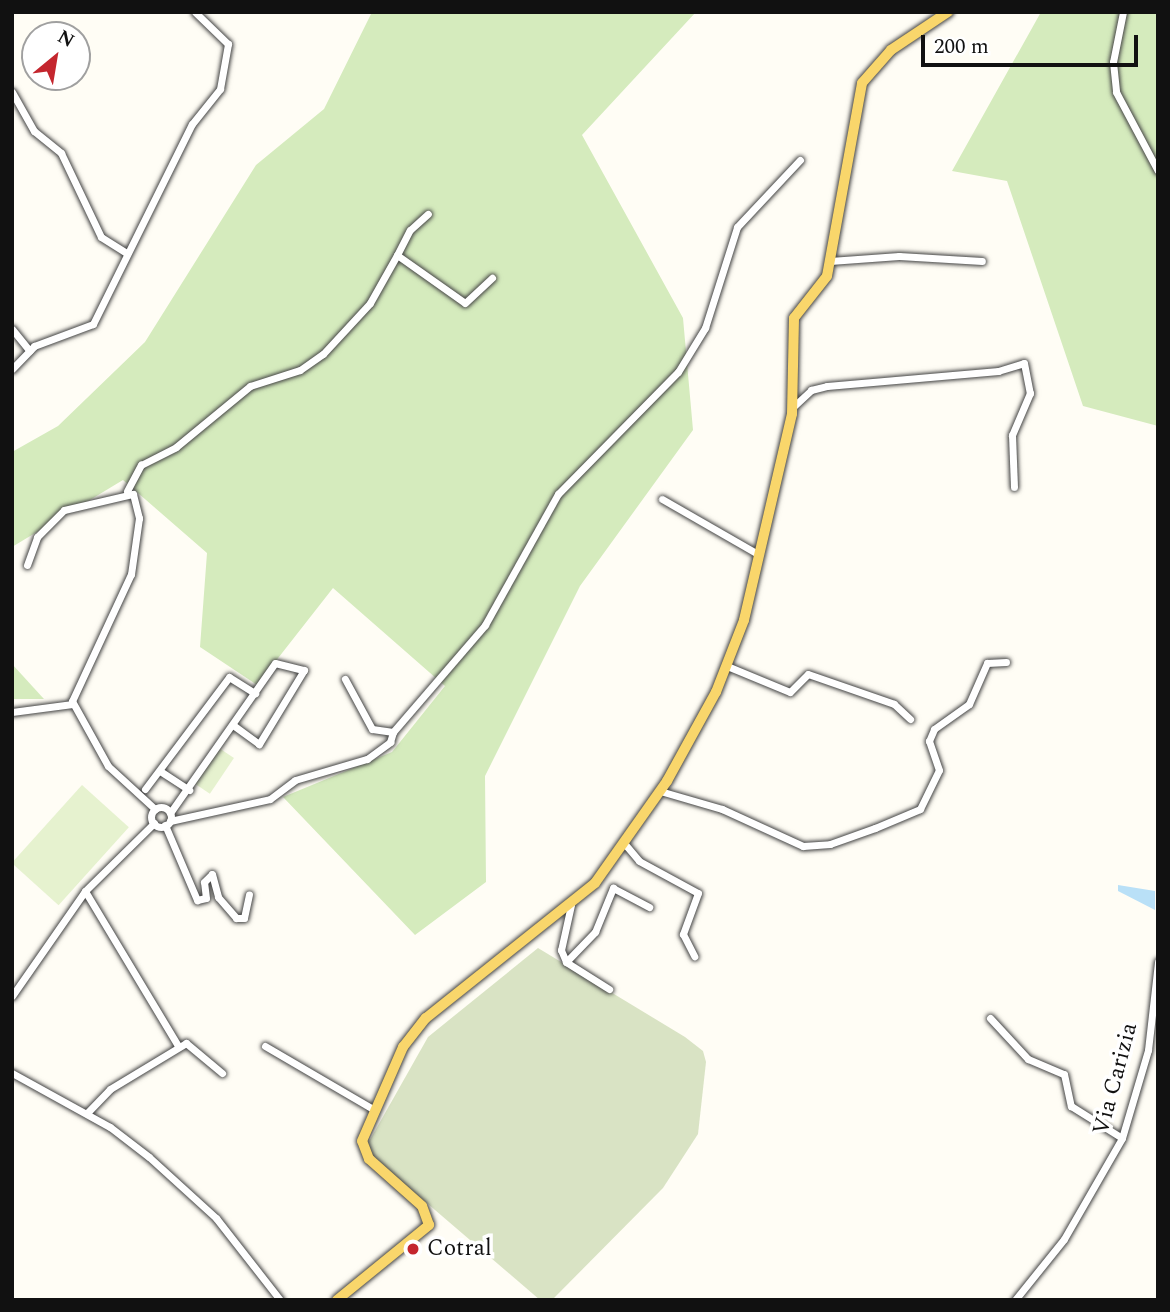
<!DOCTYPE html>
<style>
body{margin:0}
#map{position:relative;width:1170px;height:1312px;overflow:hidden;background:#fffdf5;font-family:Spectral,serif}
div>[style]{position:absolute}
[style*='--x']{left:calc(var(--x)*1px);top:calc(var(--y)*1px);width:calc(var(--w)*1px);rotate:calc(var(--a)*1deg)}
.green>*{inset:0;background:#d5ebbd}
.cemetery>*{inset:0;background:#d9e3c4}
.pitch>*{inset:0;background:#e6f2cf;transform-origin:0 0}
.water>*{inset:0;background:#b9e0f7}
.roads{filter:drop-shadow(0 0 2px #444) drop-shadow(0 0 2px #444)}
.minor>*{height:7px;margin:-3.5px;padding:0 3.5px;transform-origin:3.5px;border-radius:3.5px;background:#fff}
.minor>.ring{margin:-3.5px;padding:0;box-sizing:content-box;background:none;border:7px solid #fff;border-radius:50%}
.major>*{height:10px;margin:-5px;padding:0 5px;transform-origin:5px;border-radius:5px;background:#f9d66b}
.dots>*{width:19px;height:19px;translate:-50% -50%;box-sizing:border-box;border:4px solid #fff;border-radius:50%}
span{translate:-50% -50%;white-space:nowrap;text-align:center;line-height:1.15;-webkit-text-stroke:7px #fff;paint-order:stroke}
.street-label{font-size:23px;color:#111}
.poi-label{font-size:23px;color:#111}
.left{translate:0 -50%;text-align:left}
.frame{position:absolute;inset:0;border:14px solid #111;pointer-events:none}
.north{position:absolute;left:21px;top:21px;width:70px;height:70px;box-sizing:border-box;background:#fff;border:2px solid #a0a0a0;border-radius:50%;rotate:30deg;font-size:19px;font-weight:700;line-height:28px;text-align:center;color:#111}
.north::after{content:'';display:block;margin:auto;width:24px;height:32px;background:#c4262e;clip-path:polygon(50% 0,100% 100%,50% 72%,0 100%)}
.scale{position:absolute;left:921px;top:35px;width:217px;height:32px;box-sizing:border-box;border:4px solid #111;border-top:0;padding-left:9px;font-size:21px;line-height:24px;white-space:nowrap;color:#111;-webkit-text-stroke:5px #fff;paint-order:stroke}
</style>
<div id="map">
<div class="green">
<i style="clip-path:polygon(372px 12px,696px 12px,582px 135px,683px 318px,693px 430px,580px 586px,485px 776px,486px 882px,415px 935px,283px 797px,392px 752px,445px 686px,333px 588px,257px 685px,200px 647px,207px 553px,123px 480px,12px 547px,12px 452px,58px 426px,145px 342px,256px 165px,324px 109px)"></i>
<i style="clip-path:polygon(1041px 12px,1158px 12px,1158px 426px,1083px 406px,1007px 181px,952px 171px)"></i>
<i style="clip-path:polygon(12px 664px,44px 699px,12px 699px)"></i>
</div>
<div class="cemetery">
<i style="clip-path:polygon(538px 948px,685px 1037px,703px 1051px,706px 1062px,698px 1134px,663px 1188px,552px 1300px,540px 1300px,372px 1156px,367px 1145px,428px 1037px)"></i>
</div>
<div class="pitch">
<i style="left:219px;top:748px;width:18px;height:43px;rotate:34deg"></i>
<i style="left:82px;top:785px;width:63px;height:105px;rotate:42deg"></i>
</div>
<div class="water">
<i style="clip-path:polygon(1118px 885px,1155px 891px,1155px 910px,1118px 891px)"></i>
</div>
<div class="roads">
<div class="minor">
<i style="--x:1123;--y:12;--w:51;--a:101.3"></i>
<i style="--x:1113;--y:62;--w:30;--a:84"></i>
<i style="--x:1116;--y:92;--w:89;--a:62"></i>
<i style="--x:12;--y:92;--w:45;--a:60.6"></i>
<i style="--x:34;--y:131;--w:35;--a:39"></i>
<i style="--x:61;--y:153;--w:93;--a:64.5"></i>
<i style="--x:101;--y:237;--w:31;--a:32"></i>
<i style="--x:397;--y:255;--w:28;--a:-63"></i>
<i style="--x:410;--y:230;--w:24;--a:-42"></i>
<i style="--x:830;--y:261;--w:69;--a:-4.1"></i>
<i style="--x:899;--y:256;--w:83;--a:3.4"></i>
<i style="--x:12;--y:329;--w:28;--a:51"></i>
<i style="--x:12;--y:369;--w:32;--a:-46"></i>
<i style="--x:34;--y:346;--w:63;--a:-20.4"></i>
<i style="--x:93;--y:324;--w:223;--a:-63.7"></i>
<i style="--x:192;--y:124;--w:45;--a:-51.3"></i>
<i style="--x:220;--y:89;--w:46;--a:-79.9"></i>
<i style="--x:228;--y:44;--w:46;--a:-135.9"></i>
<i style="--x:793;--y:407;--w:25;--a:-43"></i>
<i style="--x:811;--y:390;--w:16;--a:-14"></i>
<i style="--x:827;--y:386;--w:172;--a:-5"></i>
<i style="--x:998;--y:371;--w:27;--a:-17"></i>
<i style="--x:1024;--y:363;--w:31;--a:79"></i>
<i style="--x:1030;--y:393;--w:46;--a:113.2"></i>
<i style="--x:1012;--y:435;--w:52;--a:87.8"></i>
<i style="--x:127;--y:491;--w:30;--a:-62"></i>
<i style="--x:141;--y:465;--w:39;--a:-27"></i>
<i style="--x:176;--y:447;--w:96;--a:-39.5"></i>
<i style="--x:250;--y:386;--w:52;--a:-17.7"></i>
<i style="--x:300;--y:370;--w:28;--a:-35"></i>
<i style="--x:323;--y:354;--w:69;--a:-47.3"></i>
<i style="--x:370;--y:303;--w:55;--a:-60.6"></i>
<i style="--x:397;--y:255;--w:83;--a:35.2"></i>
<i style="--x:465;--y:303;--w:37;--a:-43"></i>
<i style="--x:662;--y:499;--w:108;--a:29.9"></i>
<i style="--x:27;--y:565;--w:30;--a:-70"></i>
<i style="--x:37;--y:537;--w:38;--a:-45"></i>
<i style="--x:64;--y:510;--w:71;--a:-13.1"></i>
<i style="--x:133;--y:494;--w:25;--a:76"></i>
<i style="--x:139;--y:518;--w:57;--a:98.1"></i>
<i style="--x:131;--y:574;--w:140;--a:114.9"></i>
<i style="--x:72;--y:701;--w:74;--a:61"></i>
<i style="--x:108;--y:766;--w:64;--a:42.5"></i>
<i style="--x:727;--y:666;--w:68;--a:22.4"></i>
<i style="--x:790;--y:692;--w:25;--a:-45"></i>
<i style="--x:808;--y:674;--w:91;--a:19.2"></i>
<i style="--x:894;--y:704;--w:22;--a:43"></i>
<i style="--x:12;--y:712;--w:61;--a:-7.6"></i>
<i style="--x:393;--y:732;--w:141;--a:-49.3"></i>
<i style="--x:485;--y:625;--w:150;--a:-60.9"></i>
<i style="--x:558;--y:494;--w:171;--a:-45.5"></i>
<i style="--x:678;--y:372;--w:52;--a:-58.5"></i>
<i style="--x:705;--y:328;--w:106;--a:-72.4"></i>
<i style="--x:737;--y:227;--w:92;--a:-46.8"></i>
<i style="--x:160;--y:771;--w:35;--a:33"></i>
<i style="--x:145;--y:789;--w:140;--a:-53.1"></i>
<i style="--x:229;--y:677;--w:31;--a:32"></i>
<i style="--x:660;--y:791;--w:65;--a:16.2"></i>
<i style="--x:722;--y:809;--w:89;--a:24.6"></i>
<i style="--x:803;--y:846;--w:27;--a:-4"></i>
<i style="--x:830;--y:844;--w:48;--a:-19.6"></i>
<i style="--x:875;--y:828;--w:49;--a:-22.9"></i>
<i style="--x:920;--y:809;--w:43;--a:-64"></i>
<i style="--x:939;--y:770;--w:31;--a:-109"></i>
<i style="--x:929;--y:741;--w:13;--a:-67"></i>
<i style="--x:934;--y:729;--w:43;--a:-35.5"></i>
<i style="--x:969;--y:704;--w:45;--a:-66.3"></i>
<i style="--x:987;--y:663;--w:19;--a:-3"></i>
<i class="ring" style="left:151px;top:807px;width:13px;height:13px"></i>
<i style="--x:170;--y:813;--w:183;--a:-55"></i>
<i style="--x:275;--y:663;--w:30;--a:14"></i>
<i style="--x:304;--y:670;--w:87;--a:121.3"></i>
<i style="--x:259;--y:744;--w:32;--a:-144"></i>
<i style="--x:170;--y:821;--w:102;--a:-12.4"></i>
<i style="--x:270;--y:799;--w:31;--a:-37"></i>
<i style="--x:295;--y:780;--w:75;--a:-16.3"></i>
<i style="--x:367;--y:759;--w:29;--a:-36"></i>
<i style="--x:390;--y:742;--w:10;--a:-73"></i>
<i style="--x:393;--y:732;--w:21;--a:-172"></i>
<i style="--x:372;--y:729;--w:57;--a:-118.4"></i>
<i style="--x:165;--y:825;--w:82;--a:66.9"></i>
<i style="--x:197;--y:900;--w:9;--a:-13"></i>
<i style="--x:206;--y:898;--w:16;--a:-97"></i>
<i style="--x:204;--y:882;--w:11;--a:-45"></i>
<i style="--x:212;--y:874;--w:24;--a:75"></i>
<i style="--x:218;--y:897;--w:28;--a:49"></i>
<i style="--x:236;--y:918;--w:8;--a:0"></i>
<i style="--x:244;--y:918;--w:24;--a:-78"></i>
<i style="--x:624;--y:843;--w:23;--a:50"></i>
<i style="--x:639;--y:861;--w:67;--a:28.5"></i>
<i style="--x:698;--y:893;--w:44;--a:110.1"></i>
<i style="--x:683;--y:934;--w:25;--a:63"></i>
<i style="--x:85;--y:891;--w:181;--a:59"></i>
<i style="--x:571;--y:905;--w:46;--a:102.5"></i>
<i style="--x:561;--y:950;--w:13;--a:67"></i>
<i style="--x:566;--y:962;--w:51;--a:32.1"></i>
<i style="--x:566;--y:962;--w:42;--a:-46"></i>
<i style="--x:595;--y:932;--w:48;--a:-67.8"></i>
<i style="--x:613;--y:888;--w:41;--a:27.8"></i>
<i style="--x:12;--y:996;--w:128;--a:-55.2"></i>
<i style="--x:85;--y:891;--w:97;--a:-44.6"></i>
<i style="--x:990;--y:1018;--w:56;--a:47.2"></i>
<i style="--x:1028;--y:1059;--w:39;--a:23"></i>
<i style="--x:1064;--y:1074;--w:33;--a:78"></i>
<i style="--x:1071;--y:1106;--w:60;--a:32.1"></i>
<i style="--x:265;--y:1046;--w:125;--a:30.3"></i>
<i style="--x:12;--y:1073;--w:112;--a:28.9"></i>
<i style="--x:110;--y:1127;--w:49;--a:37.6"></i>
<i style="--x:149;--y:1157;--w:91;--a:42.3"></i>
<i style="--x:216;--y:1218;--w:104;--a:52"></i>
<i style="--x:87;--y:1113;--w:33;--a:-46"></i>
<i style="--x:110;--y:1089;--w:89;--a:-31.2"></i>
<i style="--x:186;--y:1043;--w:47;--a:39.8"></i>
<i style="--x:1015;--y:1300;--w:78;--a:-51.2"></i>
<i style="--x:1064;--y:1239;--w:116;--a:-60.1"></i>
<i style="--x:1122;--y:1138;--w:92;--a:-73.5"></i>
<i style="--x:1148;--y:1050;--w:89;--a:-83.5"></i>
</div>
<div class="major">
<i style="--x:337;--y:1300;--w:119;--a:-39.2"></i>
<i style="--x:429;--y:1225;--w:20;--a:-110"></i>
<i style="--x:422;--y:1206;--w:71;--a:-138.4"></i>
<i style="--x:369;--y:1159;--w:19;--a:-111"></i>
<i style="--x:362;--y:1141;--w:103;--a:-66.4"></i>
<i style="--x:403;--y:1047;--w:37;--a:-52"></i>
<i style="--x:426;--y:1018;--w:216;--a:-38.6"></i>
<i style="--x:595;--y:883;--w:125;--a:-54.8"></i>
<i style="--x:667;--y:781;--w:102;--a:-61.2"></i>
<i style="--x:716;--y:692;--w:77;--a:-68.7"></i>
<i style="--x:744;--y:620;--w:212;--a:-76.9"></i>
<i style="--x:792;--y:414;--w:96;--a:-88.8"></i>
<i style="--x:794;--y:318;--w:53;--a:-51.8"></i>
<i style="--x:827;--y:276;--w:196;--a:-79.7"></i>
<i style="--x:862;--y:83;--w:44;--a:-48.7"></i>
<i style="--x:891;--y:50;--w:69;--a:-33.7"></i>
</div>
</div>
<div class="dots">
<i style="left:413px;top:1249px;background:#c4262e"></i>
</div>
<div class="street-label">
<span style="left:1116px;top:1079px;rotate:-75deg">Via Carizia</span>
</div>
<div class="poi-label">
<span class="left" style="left:427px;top:1249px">Cotral</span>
</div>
<div class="frame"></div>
<div class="north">N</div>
<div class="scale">200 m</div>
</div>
